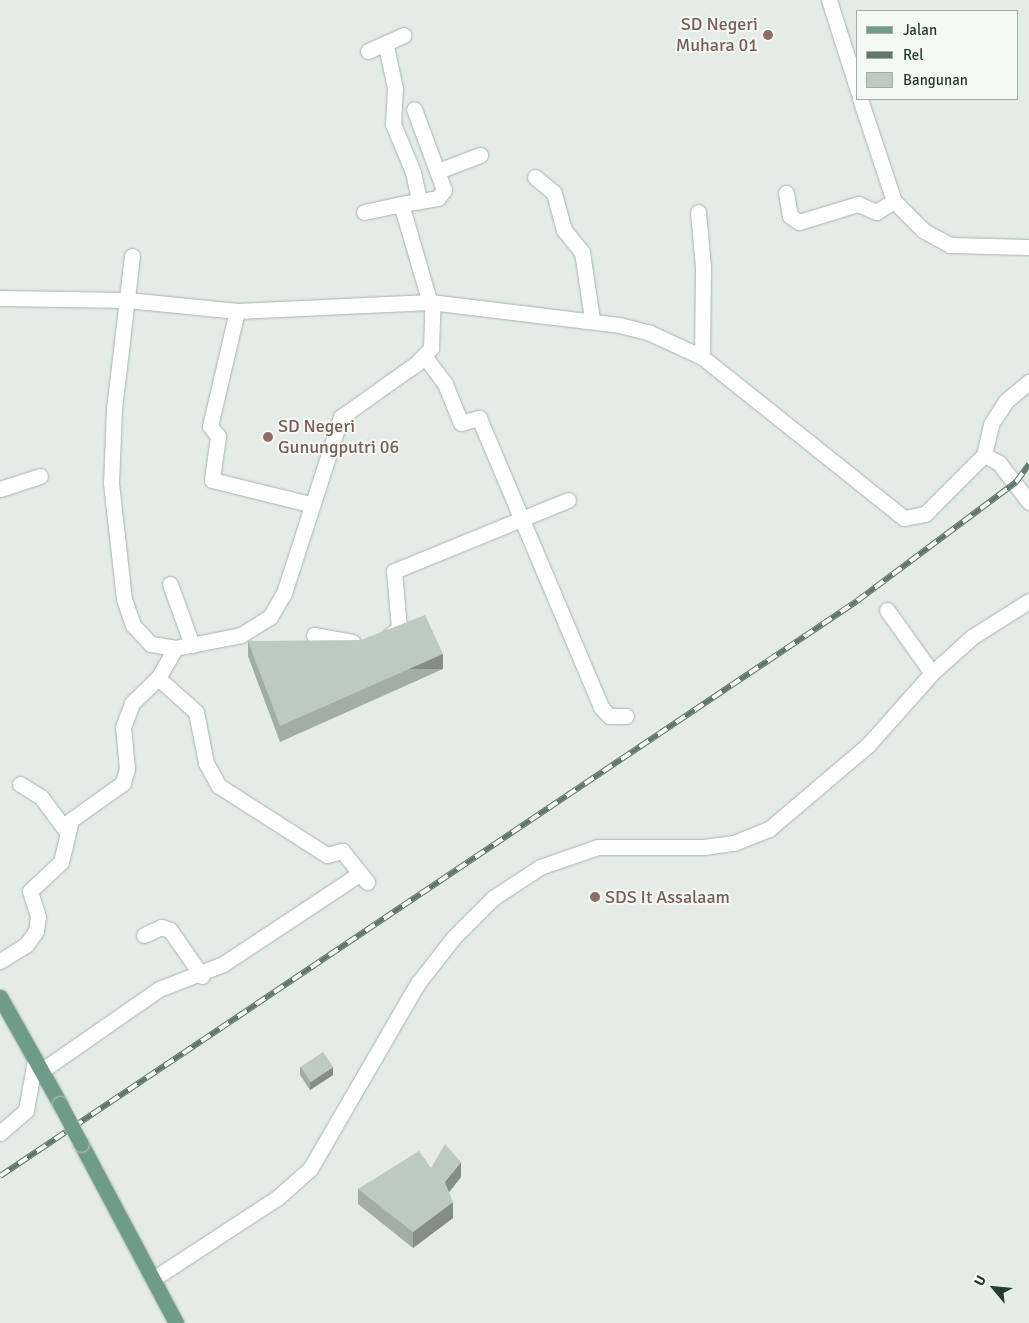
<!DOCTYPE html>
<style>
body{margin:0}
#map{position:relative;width:1029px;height:1323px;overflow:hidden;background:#e5ece8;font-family:Signika,sans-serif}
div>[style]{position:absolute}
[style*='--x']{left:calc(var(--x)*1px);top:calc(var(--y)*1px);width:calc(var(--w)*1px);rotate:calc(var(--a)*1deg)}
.roads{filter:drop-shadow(0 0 1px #a8b4ae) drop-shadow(0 0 1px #a8b4ae)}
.minor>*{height:15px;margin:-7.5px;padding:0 7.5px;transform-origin:7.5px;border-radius:7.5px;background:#fff}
.major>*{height:15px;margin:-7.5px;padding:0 7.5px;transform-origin:7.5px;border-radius:7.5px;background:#6f9c8a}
.rail>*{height:5.5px;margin-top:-2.75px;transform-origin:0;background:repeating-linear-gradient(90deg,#f5f9f6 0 11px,#61776e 0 22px);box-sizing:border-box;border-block:1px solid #61776e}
.bridges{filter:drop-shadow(0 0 1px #c2c8c6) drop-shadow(0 0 1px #c2c8c6)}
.major-bridge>*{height:15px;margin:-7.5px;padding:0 7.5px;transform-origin:7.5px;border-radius:7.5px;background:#6f9c8a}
.wall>*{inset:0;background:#a3ada8}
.shaded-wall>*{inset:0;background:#848d88;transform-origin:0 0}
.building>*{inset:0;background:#bdc9c3;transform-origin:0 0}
.dots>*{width:14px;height:14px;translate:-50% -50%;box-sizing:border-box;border:2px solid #f5f9f6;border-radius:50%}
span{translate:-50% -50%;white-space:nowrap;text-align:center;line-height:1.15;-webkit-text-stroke:4px #f5f9f6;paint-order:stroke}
.education-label{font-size:18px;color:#785e54}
.right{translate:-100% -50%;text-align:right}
.left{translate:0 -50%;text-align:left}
.legend{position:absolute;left:856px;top:10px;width:162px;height:90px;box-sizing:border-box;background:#f5f9f6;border:1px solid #a2ada8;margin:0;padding:6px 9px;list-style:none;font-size:15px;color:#263c33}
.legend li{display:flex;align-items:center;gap:10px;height:25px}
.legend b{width:25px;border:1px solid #a2ada8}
.north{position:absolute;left:969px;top:1263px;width:50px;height:50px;-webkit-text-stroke:4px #f5f9f6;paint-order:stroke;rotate:298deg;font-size:14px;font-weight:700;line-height:20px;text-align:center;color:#263c33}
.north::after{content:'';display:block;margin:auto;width:18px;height:22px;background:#263c33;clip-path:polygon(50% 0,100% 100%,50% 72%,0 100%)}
</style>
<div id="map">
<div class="roads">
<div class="minor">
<i style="--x:829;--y:0;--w:96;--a:72.3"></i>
<i style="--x:386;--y:46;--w:43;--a:77.9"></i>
<i style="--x:395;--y:88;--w:36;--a:93"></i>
<i style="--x:393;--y:124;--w:52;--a:67.4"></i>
<i style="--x:413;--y:172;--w:30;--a:78"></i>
<i style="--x:368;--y:51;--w:39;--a:-24"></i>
<i style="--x:860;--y:99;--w:108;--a:71.6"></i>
<i style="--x:894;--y:201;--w:42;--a:45"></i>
<i style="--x:924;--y:231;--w:30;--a:28"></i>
<i style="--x:950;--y:245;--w:79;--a:1.5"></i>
<i style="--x:438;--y:171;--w:45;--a:-20.9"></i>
<i style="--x:535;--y:177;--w:25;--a:40"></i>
<i style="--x:554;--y:193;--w:38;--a:75"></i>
<i style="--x:564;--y:230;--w:28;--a:51"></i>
<i style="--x:582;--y:252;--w:68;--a:81.5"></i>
<i style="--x:786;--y:193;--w:23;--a:80"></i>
<i style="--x:790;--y:216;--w:11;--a:34"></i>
<i style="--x:799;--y:222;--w:62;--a:-17"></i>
<i style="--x:858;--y:204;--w:20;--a:24"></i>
<i style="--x:876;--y:212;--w:21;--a:-31"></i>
<i style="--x:364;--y:212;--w:38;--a:-12"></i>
<i style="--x:698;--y:212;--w:55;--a:84.8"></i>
<i style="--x:703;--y:267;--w:90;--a:90.6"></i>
<i style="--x:132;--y:256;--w:154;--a:96.7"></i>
<i style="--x:114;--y:409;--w:74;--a:92.3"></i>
<i style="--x:111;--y:483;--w:117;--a:83.6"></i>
<i style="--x:124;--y:599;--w:28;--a:71"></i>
<i style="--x:133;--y:625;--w:26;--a:47"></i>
<i style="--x:151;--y:644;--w:24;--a:9"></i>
<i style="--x:0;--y:298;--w:127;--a:0.9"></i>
<i style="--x:127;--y:300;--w:111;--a:5.7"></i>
<i style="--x:237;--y:311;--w:193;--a:-2.7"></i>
<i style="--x:430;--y:302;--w:190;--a:6.9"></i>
<i style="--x:619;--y:325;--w:32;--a:14"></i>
<i style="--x:650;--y:333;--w:57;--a:24.8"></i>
<i style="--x:702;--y:357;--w:258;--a:38.6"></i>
<i style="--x:904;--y:518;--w:21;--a:-11"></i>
<i style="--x:925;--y:514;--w:83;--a:-45"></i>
<i style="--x:984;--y:455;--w:17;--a:28"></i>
<i style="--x:999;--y:463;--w:49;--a:52.4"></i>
<i style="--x:237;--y:311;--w:118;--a:103.2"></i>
<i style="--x:210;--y:426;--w:13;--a:51"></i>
<i style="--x:218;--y:436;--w:44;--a:97.8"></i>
<i style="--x:212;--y:480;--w:101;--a:13.8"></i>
<i style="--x:425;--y:357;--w:34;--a:53"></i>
<i style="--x:445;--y:384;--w:42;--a:67.7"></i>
<i style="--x:461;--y:423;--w:19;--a:-16"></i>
<i style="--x:479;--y:418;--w:314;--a:67.1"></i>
<i style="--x:601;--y:707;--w:12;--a:48"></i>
<i style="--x:609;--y:716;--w:17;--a:0"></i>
<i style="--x:984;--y:455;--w:32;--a:-77"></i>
<i style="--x:991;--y:424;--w:27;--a:-57"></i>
<i style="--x:1006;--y:401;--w:30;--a:-40"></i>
<i style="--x:0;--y:489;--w:42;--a:-18"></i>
<i style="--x:170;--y:584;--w:65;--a:70.2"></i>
<i style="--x:887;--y:610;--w:77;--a:54.5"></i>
<i style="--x:314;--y:635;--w:39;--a:10"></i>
<i style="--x:387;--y:638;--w:16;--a:-40"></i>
<i style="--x:399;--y:628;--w:57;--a:-95"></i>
<i style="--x:394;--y:571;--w:188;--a:-22.2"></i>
<i style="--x:158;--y:678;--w:51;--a:41.8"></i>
<i style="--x:196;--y:712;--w:52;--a:78.9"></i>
<i style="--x:206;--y:763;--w:26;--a:61"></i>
<i style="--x:219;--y:786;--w:128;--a:32.6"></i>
<i style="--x:327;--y:855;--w:16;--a:-15"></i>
<i style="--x:342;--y:851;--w:40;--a:51"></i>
<i style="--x:20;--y:784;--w:25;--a:32"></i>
<i style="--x:41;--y:797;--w:44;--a:53.4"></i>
<i style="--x:144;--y:935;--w:19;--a:-25"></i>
<i style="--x:161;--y:927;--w:9;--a:18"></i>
<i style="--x:170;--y:930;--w:56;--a:55.2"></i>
<i style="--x:0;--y:961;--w:31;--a:-32"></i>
<i style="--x:26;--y:945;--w:17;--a:-54"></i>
<i style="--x:36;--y:931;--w:15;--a:-82"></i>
<i style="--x:38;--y:916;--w:26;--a:-108"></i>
<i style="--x:30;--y:891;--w:42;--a:-43.1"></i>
<i style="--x:61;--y:862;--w:43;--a:-76.6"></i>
<i style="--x:71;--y:820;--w:64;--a:-35.4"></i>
<i style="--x:123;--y:783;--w:16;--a:-75"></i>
<i style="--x:127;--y:768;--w:41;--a:-95.6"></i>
<i style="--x:123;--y:727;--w:26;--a:-69"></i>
<i style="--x:132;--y:703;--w:36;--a:-44"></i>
<i style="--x:158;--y:678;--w:34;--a:-60"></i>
<i style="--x:175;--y:648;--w:67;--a:-11.1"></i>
<i style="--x:241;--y:635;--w:34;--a:-32"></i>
<i style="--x:270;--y:617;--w:28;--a:-60"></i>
<i style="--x:284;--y:593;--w:185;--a:-72.1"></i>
<i style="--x:341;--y:417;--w:93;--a:-35.4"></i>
<i style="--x:417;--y:363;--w:21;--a:-47"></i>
<i style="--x:431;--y:348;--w:38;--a:-88"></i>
<i style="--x:432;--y:310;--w:110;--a:-106.3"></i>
<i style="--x:401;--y:204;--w:37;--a:-9"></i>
<i style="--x:438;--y:198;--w:10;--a:-53"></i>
<i style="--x:444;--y:190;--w:86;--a:-110.3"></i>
<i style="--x:41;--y:1071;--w:144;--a:-34.8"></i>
<i style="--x:159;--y:989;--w:69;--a:-21.3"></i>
<i style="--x:223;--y:964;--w:163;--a:-33.5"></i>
<i style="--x:0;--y:1133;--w:35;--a:-41"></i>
<i style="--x:26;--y:1110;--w:51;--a:-79.8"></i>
<i style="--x:153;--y:1279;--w:148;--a:-33.2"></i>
<i style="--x:277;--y:1198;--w:44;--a:-41.3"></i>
<i style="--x:310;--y:1169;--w:215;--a:-59.9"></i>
<i style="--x:418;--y:983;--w:58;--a:-52"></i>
<i style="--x:454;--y:937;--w:55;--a:-45"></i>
<i style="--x:493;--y:898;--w:56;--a:-33.4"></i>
<i style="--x:540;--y:867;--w:61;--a:-19"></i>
<i style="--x:598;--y:847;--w:106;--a:0"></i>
<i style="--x:704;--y:847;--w:30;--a:-8"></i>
<i style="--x:734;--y:843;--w:38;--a:-22"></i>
<i style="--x:769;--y:829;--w:130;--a:-40.3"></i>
<i style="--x:868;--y:745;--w:96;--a:-48.4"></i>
<i style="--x:932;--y:673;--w:54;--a:-42"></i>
<i style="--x:972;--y:637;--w:67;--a:-32.3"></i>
</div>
<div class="major">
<i style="--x:0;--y:997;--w:123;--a:60.7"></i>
<i style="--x:81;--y:1144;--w:203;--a:62"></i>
</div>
</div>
<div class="rail">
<i style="--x:0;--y:1176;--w:1032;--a:-33.86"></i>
<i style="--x:857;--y:601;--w:199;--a:-36.8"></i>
<i style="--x:1016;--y:482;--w:22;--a:-54"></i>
</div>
<div class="bridges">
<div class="major-bridge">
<i style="--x:60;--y:1104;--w:45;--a:62.3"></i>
</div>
</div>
<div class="wall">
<i style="clip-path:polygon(248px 641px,443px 669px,280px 742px,248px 656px)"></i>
<i style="clip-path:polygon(300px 1067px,333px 1075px,310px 1090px,300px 1075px)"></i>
<i style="clip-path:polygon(431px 1168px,461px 1177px,449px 1192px,453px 1218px,413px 1248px,358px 1204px,358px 1189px)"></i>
</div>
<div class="shaded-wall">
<i style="left:443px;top:654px;width:15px;height:178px;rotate:90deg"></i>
<i style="clip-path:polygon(333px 1067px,333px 1075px,310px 1090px,310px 1083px)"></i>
<i style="clip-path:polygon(461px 1162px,461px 1177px,445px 1197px,445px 1182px)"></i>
<i style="clip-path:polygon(453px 1202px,453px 1218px,413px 1248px,413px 1232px)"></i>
</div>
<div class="building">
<i style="clip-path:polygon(425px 615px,443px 654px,280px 726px,248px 641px,361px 640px)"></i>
<i style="left:323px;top:1052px;width:18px;height:27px;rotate:56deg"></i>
<i style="clip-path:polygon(445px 1144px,461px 1162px,445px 1182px,453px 1202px,413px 1232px,358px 1189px,419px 1151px,431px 1168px)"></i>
</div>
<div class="dots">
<i style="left:768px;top:35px;background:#8d6e63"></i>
<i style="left:268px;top:437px;background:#8d6e63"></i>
<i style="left:595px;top:897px;background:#8d6e63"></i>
</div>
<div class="education-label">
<span class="right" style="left:758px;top:35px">SD Negeri<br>Muhara 01</span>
<span class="left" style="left:278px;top:437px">SD Negeri<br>Gunungputri 06</span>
<span class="left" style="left:605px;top:897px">SDS It Assalaam</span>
</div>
<ul class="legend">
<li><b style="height:6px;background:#6f9c8a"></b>Jalan</li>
<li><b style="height:6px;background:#61776e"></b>Rel</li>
<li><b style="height:14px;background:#bdc9c3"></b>Bangunan</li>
</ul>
<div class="north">U</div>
</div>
